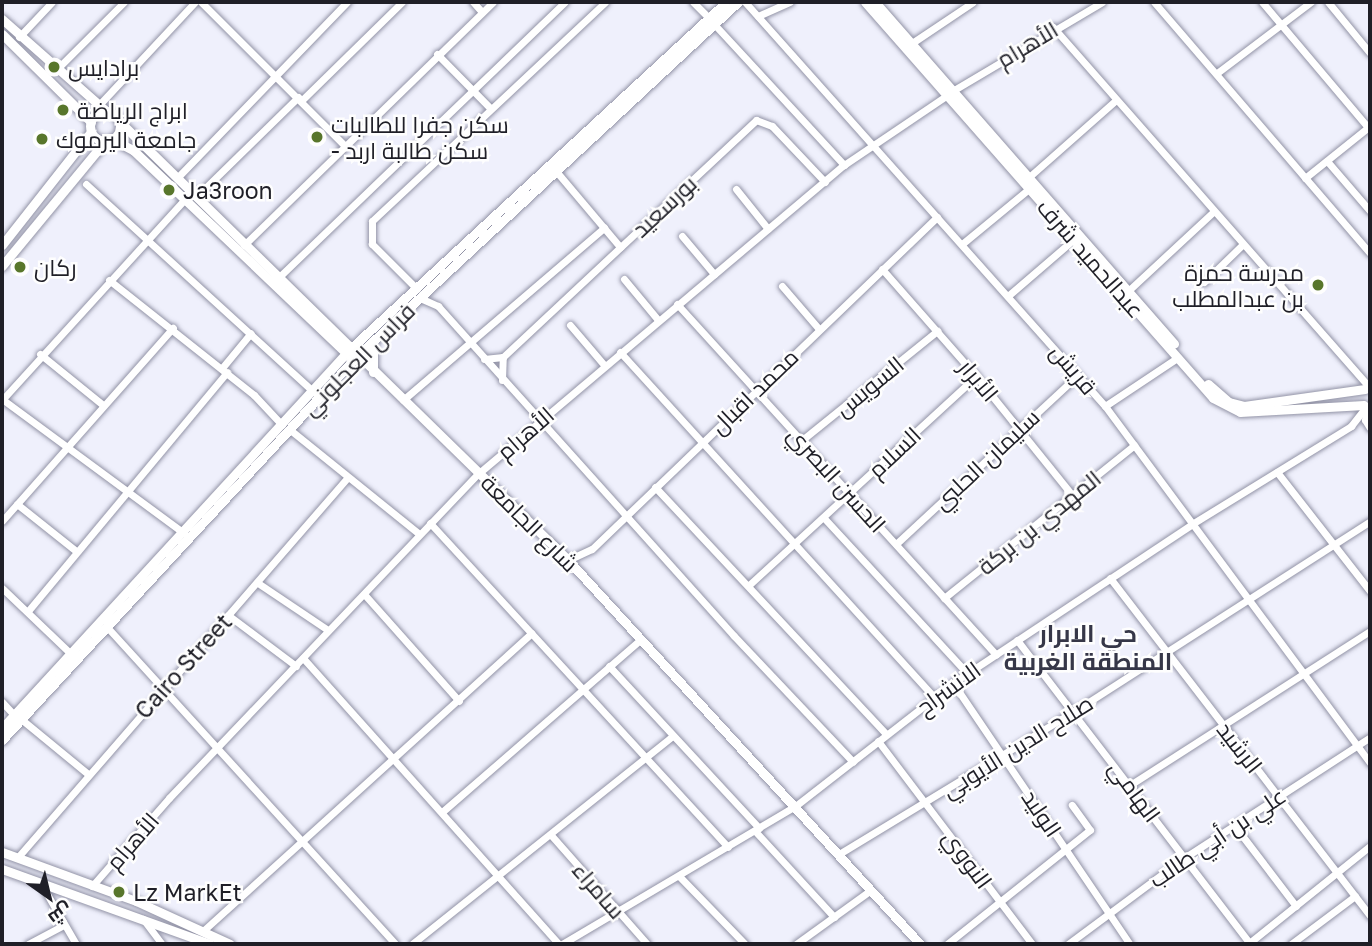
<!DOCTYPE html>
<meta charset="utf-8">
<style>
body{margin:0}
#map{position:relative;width:1372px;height:946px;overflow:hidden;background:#eff0fc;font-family:"Golos Text",Cairo,sans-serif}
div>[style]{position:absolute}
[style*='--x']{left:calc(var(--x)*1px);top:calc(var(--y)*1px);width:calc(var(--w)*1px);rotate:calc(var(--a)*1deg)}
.roads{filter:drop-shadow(0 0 2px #9293a6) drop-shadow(0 0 2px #9293a6)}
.minor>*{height:7px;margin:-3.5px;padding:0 3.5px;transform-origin:3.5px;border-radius:3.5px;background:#fff}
.major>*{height:9px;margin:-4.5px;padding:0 4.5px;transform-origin:4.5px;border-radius:4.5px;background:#fff}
.major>.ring{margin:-4.5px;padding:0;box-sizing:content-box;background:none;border:9px solid #fff;border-radius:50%}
.dots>*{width:19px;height:19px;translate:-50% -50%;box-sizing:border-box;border:4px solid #fefefe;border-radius:50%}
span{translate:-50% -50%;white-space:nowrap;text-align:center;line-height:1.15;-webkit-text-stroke:5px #fefefe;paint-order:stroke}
.street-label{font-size:23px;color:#1f1f27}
.poi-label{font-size:23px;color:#1f1f27}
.left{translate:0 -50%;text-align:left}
.right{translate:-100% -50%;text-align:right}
.neighbourhood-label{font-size:24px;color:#363748;font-weight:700}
.frame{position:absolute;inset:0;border:4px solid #1f1f27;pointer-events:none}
.north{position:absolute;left:14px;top:862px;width:70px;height:70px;-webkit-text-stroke:5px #fefefe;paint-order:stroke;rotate:146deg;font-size:19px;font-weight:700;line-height:28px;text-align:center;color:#1f1f27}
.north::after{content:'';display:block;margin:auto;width:24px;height:32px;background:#1f1f27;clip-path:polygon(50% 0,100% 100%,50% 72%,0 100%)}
</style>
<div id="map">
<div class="roads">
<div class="minor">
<i style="--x:201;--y:2;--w:202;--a:45"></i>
<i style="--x:473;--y:2;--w:13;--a:48"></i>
<i style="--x:693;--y:2;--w:23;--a:45"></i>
<i style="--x:745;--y:2;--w:541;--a:48.3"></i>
<i style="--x:1105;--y:406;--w:445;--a:53.4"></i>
<i style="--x:1154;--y:2;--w:331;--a:49.3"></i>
<i style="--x:1262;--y:2;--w:167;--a:49.8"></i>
<i style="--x:1328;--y:2;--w:66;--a:50.5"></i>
<i style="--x:758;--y:16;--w:35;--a:-24"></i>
<i style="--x:714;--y:24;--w:192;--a:47.3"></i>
<i style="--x:1053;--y:27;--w:479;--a:48.7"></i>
<i style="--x:19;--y:37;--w:48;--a:-46.7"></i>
<i style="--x:912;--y:43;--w:73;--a:-33.9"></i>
<i style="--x:437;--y:54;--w:74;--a:45.5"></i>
<i style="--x:56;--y:70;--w:96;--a:-45"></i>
<i style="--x:1217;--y:73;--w:118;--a:-37.1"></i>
<i style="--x:954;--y:90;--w:172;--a:-30.7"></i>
<i style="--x:301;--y:101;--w:141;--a:-44.4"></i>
<i style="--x:98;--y:106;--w:142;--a:-47"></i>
<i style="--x:1327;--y:161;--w:66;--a:49.3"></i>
<i style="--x:555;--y:170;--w:101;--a:49.8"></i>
<i style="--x:1029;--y:177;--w:116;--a:-41.5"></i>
<i style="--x:177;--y:178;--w:245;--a:-46"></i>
<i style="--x:1305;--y:178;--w:83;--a:-38.7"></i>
<i style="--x:86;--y:184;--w:309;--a:42.4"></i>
<i style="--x:736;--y:189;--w:51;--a:51.3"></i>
<i style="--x:196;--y:197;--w:143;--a:-44.4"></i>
<i style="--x:682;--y:236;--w:50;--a:49.9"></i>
<i style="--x:962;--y:244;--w:88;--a:-39.5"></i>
<i style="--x:244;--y:245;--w:348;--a:-44.3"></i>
<i style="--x:882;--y:269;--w:142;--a:48.7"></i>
<i style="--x:976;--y:376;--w:153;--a:51.1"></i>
<i style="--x:278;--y:278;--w:398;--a:-43.9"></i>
<i style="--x:624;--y:279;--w:53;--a:50.3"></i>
<i style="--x:109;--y:280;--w:185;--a:38.4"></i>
<i style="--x:254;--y:395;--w:41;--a:47"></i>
<i style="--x:1204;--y:282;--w:52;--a:-44.2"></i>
<i style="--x:782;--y:286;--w:57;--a:49.3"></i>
<i style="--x:417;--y:289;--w:64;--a:-135"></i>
<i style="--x:372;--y:244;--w:23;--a:-90"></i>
<i style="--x:372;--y:221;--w:320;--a:-43.2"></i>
<i style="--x:1128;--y:291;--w:115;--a:-42.9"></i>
<i style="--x:1009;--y:295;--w:86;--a:-40.7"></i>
<i style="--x:420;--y:298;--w:20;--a:24"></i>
<i style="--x:438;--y:306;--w:443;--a:48.1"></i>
<i style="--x:734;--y:636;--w:173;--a:46.6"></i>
<i style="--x:677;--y:304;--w:474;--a:47.7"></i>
<i style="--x:570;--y:325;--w:52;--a:49.6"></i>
<i style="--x:620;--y:352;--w:466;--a:47.7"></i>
<i style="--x:40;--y:354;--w:81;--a:39"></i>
<i style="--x:484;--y:359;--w:19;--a:-6"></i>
<i style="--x:503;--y:357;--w:347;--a:-43.1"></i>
<i style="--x:756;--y:120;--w:17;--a:21"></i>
<i style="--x:772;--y:126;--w:77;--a:46.6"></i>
<i style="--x:222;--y:368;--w:45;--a:-50.4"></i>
<i style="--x:502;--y:380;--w:23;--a:-88"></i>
<i style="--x:2;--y:399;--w:226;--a:36.4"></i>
<i style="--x:2;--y:400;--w:270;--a:-47.7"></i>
<i style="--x:403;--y:400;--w:265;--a:-40.6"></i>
<i style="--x:1105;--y:406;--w:87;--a:-33.7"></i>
<i style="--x:1367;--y:409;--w:11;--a:100"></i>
<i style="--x:1365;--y:420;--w:9;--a:58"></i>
<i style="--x:289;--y:429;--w:167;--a:38.9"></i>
<i style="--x:802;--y:440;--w:174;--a:-38.9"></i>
<i style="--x:1277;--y:472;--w:151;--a:52"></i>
<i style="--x:655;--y:487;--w:338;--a:46.9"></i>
<i style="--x:17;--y:504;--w:75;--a:38.5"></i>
<i style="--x:824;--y:518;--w:211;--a:47.3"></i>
<i style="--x:2;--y:521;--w:258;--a:-48.5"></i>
<i style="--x:430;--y:523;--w:440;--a:47.4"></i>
<i style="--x:896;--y:544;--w:248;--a:-42.9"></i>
<i style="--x:568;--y:560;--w:26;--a:-25"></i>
<i style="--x:592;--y:549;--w:479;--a:-43.9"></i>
<i style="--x:1110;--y:578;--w:426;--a:52.4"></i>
<i style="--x:258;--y:583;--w:84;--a:33.9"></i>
<i style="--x:749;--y:585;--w:309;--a:-42.6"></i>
<i style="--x:2;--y:588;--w:94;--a:43.7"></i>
<i style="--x:364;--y:594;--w:143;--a:48.4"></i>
<i style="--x:944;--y:598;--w:244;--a:-38.8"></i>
<i style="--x:28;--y:611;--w:311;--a:-50.2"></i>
<i style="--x:228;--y:615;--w:85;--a:36.9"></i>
<i style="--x:107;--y:627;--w:428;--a:47.7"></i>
<i style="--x:1017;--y:640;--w:383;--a:52.5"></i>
<i style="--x:303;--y:658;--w:384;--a:48.2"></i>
<i style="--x:609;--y:666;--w:221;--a:47.2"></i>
<i style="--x:953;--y:683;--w:315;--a:55.9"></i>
<i style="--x:2;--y:702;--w:18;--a:47"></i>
<i style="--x:21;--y:719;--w:87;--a:39.4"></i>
<i style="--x:878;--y:741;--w:255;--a:52.8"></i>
<i style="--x:1130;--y:785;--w:285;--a:-32.7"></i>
<i style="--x:442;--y:812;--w:264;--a:-41"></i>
<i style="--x:1234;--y:825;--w:102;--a:52.6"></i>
<i style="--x:755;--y:831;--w:117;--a:47.4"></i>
<i style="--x:551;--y:835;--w:145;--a:48.6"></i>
<i style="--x:839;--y:854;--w:274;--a:-31.3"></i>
<i style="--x:1073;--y:712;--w:353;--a:-32.7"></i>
<i style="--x:18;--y:857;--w:503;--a:-49.03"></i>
<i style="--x:679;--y:876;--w:95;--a:45.9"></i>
<i style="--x:40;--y:882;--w:72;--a:59.9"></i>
<i style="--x:92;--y:886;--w:117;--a:-48.8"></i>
<i style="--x:169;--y:798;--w:449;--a:-46.4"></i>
<i style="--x:479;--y:473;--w:478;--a:-40.2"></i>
<i style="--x:844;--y:165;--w:127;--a:-34.1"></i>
<i style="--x:143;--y:919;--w:31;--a:53"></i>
<i style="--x:204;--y:930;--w:442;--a:-42.2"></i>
<i style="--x:28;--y:944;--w:40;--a:-28"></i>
<i style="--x:412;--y:944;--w:334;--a:-38.6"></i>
<i style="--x:562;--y:944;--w:269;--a:-30.6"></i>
<i style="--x:794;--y:807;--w:202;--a:-37.9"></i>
<i style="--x:953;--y:683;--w:287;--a:-33.6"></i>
<i style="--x:1192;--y:524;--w:187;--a:-31.6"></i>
<i style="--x:1351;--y:426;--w:24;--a:-52"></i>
<i style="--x:796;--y:944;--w:92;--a:-35.8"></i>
<i style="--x:947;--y:944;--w:183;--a:-38.6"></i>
<i style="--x:1090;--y:830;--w:31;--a:-126"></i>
<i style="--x:1068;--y:944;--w:144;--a:-36.6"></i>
<i style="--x:1184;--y:858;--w:222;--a:-33"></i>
<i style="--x:1248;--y:944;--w:156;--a:-38.8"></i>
<i style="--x:1291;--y:944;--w:80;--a:-36.9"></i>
</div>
<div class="major">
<i style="--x:865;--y:2;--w:527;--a:48.69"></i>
<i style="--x:1213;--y:398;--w:30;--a:27"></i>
<i style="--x:1240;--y:412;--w:124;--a:-3.2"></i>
<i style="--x:875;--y:2;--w:454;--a:48.8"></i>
<i style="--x:2;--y:19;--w:139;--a:41.5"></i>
<i style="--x:2;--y:34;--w:125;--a:44.7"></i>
<i class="ring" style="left:90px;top:111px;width:21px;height:21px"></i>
<i style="--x:120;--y:122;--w:627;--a:44.35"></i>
<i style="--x:568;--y:560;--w:521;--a:47.49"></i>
<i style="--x:112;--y:139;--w:24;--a:28"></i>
<i style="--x:133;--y:150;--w:300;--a:43.6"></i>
<i style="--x:2;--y:245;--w:144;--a:-51.8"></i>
<i style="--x:2;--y:266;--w:162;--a:-50.5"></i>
<i style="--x:373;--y:341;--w:31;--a:90"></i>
<i style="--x:1208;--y:384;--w:28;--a:41"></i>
<i style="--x:1229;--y:402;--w:16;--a:15"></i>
<i style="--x:1244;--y:406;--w:122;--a:-8"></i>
<i style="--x:2;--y:728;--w:515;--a:-47.44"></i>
<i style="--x:350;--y:349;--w:512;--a:-42.7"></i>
<i style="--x:2;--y:740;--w:523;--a:-47.25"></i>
<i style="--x:357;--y:356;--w:520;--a:-42.9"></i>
<i style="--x:2;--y:852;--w:143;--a:20.1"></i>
<i style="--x:136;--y:901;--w:103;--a:24.6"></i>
<i style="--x:2;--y:869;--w:221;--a:19.8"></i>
</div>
</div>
<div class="dots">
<i style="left:54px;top:67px;background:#58762b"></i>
<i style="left:63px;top:110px;background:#58762b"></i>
<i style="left:317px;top:137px;background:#58762b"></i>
<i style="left:42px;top:139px;background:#58762b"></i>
<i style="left:169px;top:190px;background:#58762b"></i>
<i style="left:20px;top:267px;background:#58762b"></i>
<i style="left:1318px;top:285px;background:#58762b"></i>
<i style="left:119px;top:892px;background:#58762b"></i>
</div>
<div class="street-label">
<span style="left:1027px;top:44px;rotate:-31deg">الأهرام</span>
<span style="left:664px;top:206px;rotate:-43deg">بورسعيد</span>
<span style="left:1091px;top:258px;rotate:49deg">عبدالحميد شرف</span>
<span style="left:358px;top:359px;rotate:-45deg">فراس العجلوني</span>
<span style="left:1074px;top:369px;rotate:50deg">قريش</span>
<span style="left:979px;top:380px;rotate:50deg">الأبرار</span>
<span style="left:869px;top:386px;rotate:-39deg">السويس</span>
<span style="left:754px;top:391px;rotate:-44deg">محمد اقبال</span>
<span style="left:525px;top:433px;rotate:-41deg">الأهرام</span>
<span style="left:894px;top:452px;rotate:-43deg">السلام</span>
<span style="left:986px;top:459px;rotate:-43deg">سليمان الحلبي</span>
<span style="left:837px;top:479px;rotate:48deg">الحسن البصري</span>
<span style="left:1039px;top:522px;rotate:-39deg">المهدي بن بركة</span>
<span style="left:530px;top:523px;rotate:45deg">شارع الجامعة</span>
<span style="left:183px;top:666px;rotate:-48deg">Cairo Street</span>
<span style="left:948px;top:688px;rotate:-36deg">الانشراح</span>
<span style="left:1017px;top:746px;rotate:-32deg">صلاح الدين الأيوبي</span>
<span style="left:1240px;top:747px;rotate:52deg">الرشيد</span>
<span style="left:1135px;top:791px;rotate:54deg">الهامي</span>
<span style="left:1042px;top:813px;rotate:56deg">الوليد</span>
<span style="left:1217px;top:837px;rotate:-34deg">علي بن أبي طالب</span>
<span style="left:132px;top:841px;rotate:-49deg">الأهرام</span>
<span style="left:968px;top:859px;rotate:54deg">النووي</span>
<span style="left:599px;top:890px;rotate:49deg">سامراء</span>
</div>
<div class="poi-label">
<span class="left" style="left:68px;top:67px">برادايس</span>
<span class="left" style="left:77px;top:110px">ابراج الرياضة</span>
<span class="left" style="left:331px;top:137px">سكن جفرا للطالبات<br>- سكن طالبة اربد</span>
<span class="left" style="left:56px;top:139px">جامعة اليرموك</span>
<span class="left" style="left:183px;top:190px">Ja3roon</span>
<span class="left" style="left:34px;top:267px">ركان</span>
<span class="right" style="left:1304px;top:285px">مدرسة حمزة<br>بن عبدالمطلب</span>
<span class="left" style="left:133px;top:892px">Lz MarkEt</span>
</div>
<div class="neighbourhood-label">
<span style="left:1088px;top:647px">حي الابرار<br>المنطقة الغربية</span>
</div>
<div class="frame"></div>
<div class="north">ش</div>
</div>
